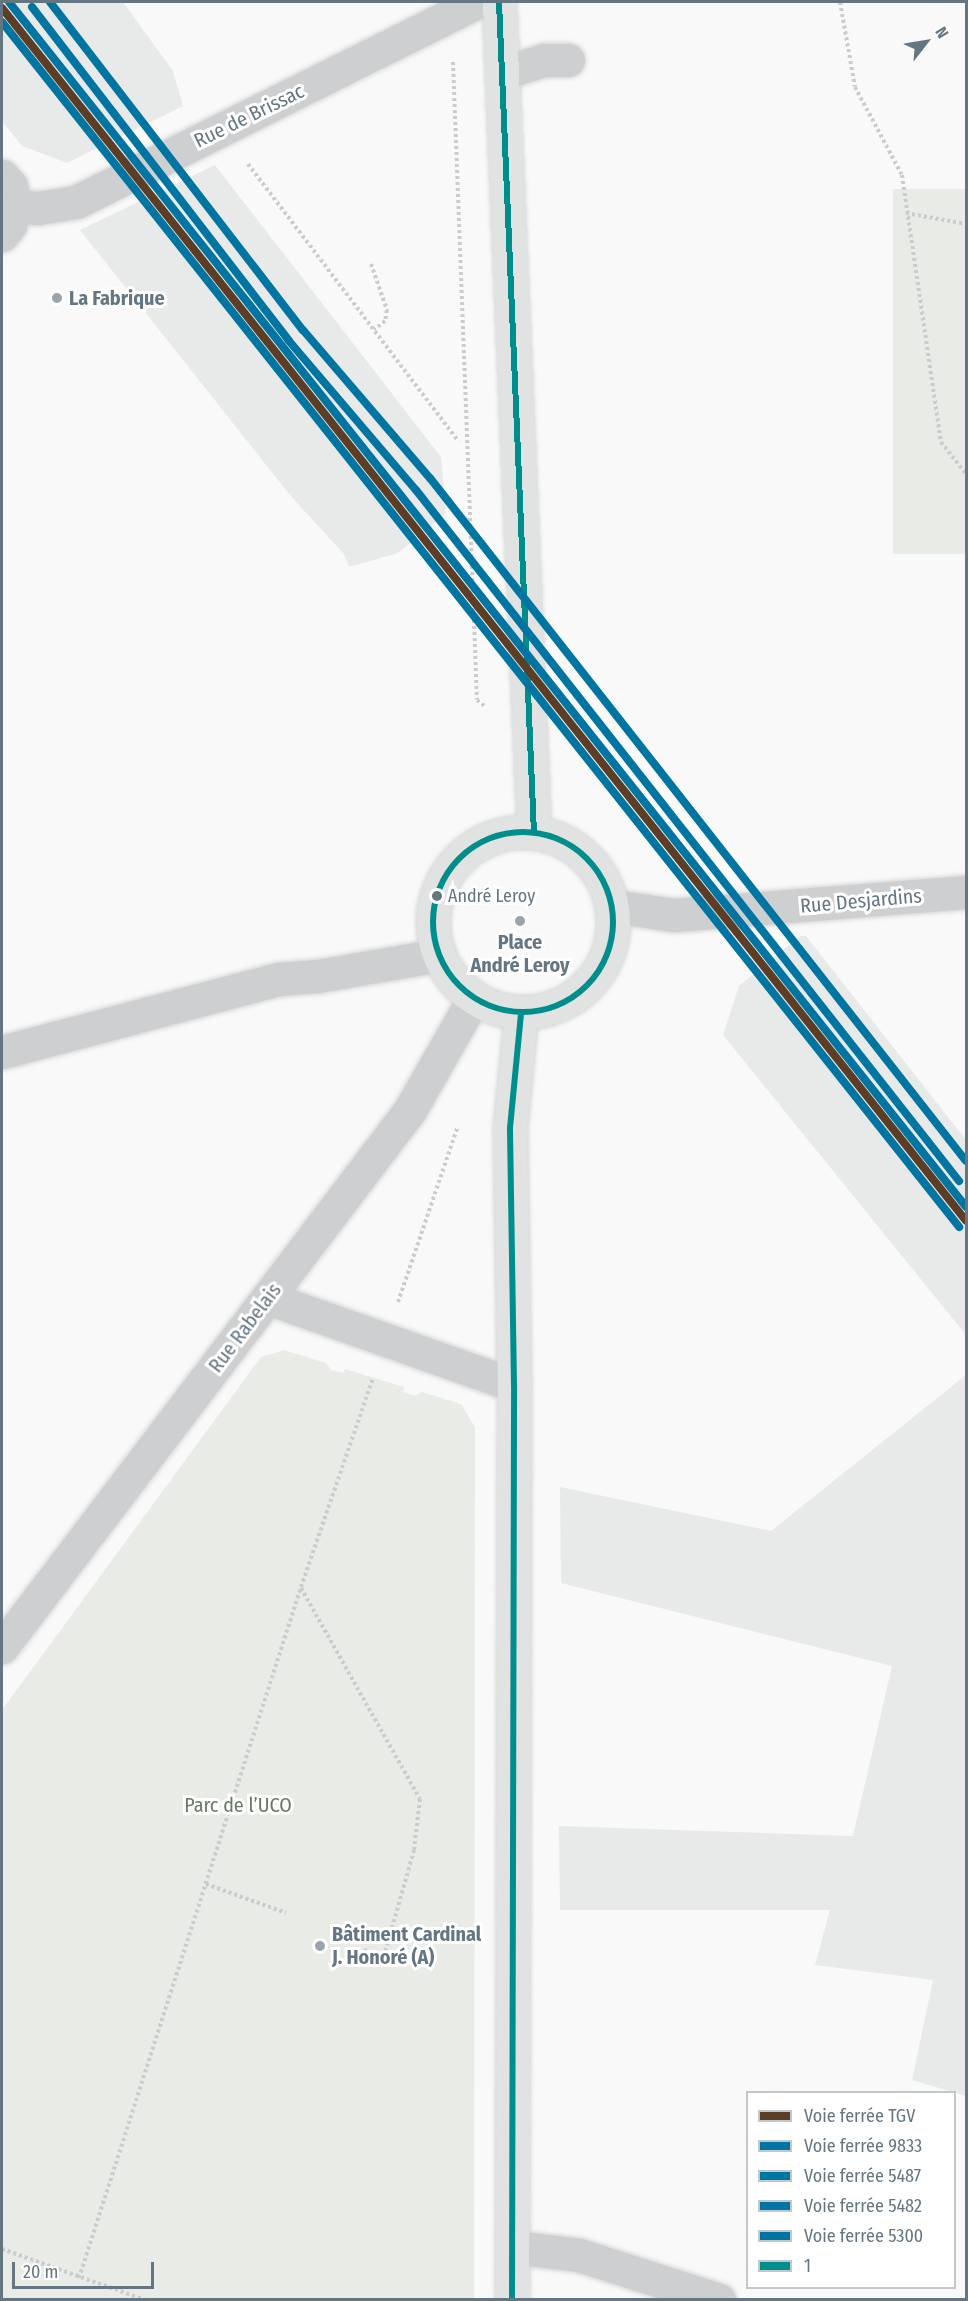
<!DOCTYPE html>
<meta charset="utf-8">
<style>
body{margin:0}
#map{position:relative;width:968px;height:2301px;overflow:hidden;background:#f9f9f9;font-family:"Fira Sans Condensed",sans-serif}
div>[style]{position:absolute}
[style*='--x']{left:calc(var(--x)*1px);top:calc(var(--y)*1px);width:calc(var(--w)*1px);rotate:calc(var(--a)*1deg)}
.built>*{inset:0;background:#e8e9e9}
.green>*{inset:0;background:#e8ebe6;transform-origin:0 0}
.path>*{height:4px;margin-top:-2px;transform-origin:0;background:repeating-linear-gradient(90deg,#cbcccd 0 3px,transparent 0 6px)}
.roads{filter:drop-shadow(0 0 2px #d5d6d7) drop-shadow(0 0 2px #d5d6d7)}
.minor>*{height:33px;margin:-16.5px;padding:0 16.5px;transform-origin:16.5px;border-radius:16.5px;background:#cecfd0}
.major>*{height:33px;margin:-16.5px;padding:0 16.5px;transform-origin:16.5px;border-radius:16.5px;background:#e1e2e2}
.major>.ring{margin:-16.5px;padding:0;box-sizing:content-box;background:none;border:33px solid #e1e2e2;border-radius:50%}
.bus-1>*{height:6px;margin:-3px;padding:0 3px;transform-origin:3px;border-radius:3px;background:#008e8c}
.bus-1>.ring{margin:-3px;padding:0;box-sizing:content-box;background:none;border:6px solid #008e8c;border-radius:50%}
.rail-1>*{height:8px;margin:-4px;padding:0 4px;transform-origin:4px;border-radius:4px;background:#5c3e26}
.rail-2>*{height:8px;margin:-4px;padding:0 4px;transform-origin:4px;border-radius:4px;background:#0075a1}
.rail-3>*{height:8px;margin:-4px;padding:0 4px;transform-origin:4px;border-radius:4px;background:#0075a1}
.rail-4>*{height:8px;margin:-4px;padding:0 4px;transform-origin:4px;border-radius:4px;background:#0075a1}
.rail-5>*{height:8px;margin:-4px;padding:0 4px;transform-origin:4px;border-radius:4px;background:#0075a1}
.dots>*{width:16px;height:16px;translate:-50% -50%;box-sizing:border-box;border:3px solid #fff;border-radius:50%}
span{translate:-50% -50%;white-space:nowrap;text-align:center;line-height:1.15;-webkit-text-stroke:6px #fff;paint-order:stroke}
.bus-label{font-size:18px;color:#657683}
.left{translate:0 -50%;text-align:left}
.street-label{font-size:20px;color:#657683}
.poi-label{font-size:20px;color:#657683;font-weight:700}
.park-label{font-size:20px;color:#687a64}
.frame{position:absolute;inset:0;border:3px solid #657683;pointer-events:none}
.legend{position:absolute;left:746px;top:2091px;width:210px;height:198px;box-sizing:border-box;background:#fff;border:2px solid #c1c8cd;margin:0;padding:8px 10px;list-style:none;font-size:18px;color:#657683}
.legend li{display:flex;align-items:center;gap:12px;height:30px}
.legend b{width:30px;border:2px solid #c1c8cd}
.north{position:absolute;left:896px;top:12px;width:60px;height:60px;-webkit-text-stroke:4px #fff;paint-order:stroke;rotate:59deg;font-size:16px;font-weight:700;line-height:24px;text-align:center;color:#657683}
.north::after{content:'';display:block;margin:auto;width:21px;height:27px;background:#657683;clip-path:polygon(50% 0,100% 100%,50% 72%,0 100%)}
.scale{position:absolute;left:12px;top:2262px;width:142px;height:27px;box-sizing:border-box;border:3px solid #657683;border-top:0;padding-left:8px;font-size:18px;line-height:21px;white-space:nowrap;color:#657683;-webkit-text-stroke:4px #fff;paint-order:stroke}
</style>
<div id="map">
<div class="built">
<i style="clip-path:polygon(2px 2px,123px 2px,173px 71px,183px 106px,67px 163px,22px 146px,2px 121px)"></i>
<i style="clip-path:polygon(215px 165px,441px 457px,446px 513px,398px 553px,349px 567px,344px 554px,289px 494px,80px 230px)"></i>
<i style="clip-path:polygon(800px 936px,806px 936px,966px 1140px,966px 1335px,723px 1035px,739px 986px)"></i>
<i style="clip-path:polygon(966px 1375px,966px 2096px,912px 2080px,933px 1980px,815px 1965px,830px 1910px,560px 1910px,559px 1826px,853px 1836px,892px 1666px,561px 1583px,560px 1487px,771px 1531px)"></i>
</div>
<div class="green">
<i style="left:966px;top:189px;width:365px;height:73px;rotate:90deg"></i>
<i style="clip-path:polygon(284px 1350px,326px 1363px,331px 1370px,343px 1373px,345px 1369px,404px 1387px,403px 1392px,415px 1396px,422px 1392px,461px 1404px,475px 1427px,474px 2299px,2px 2299px,2px 1710px,261px 1357px)"></i>
</div>
<div class="path">
<i style="--x:840;--y:2;--w:86;--a:80"></i>
<i style="--x:855;--y:87;--w:100;--a:61.9"></i>
<i style="--x:902;--y:175;--w:270;--a:81.7"></i>
<i style="--x:941;--y:442;--w:41;--a:52"></i>
<i style="--x:453;--y:62;--w:638;--a:87.85"></i>
<i style="--x:477;--y:700;--w:11;--a:38"></i>
<i style="--x:248;--y:164;--w:348;--a:52.8"></i>
<i style="--x:906;--y:213;--w:61;--a:10.4"></i>
<i style="--x:371;--y:264;--w:49;--a:70.8"></i>
<i style="--x:387;--y:310;--w:11;--a:100"></i>
<i style="--x:385;--y:321;--w:14;--a:141"></i>
<i style="--x:398;--y:1302;--w:186;--a:-71.2"></i>
<i style="--x:301;--y:1588;--w:242;--a:60.6"></i>
<i style="--x:420;--y:1799;--w:51;--a:96.7"></i>
<i style="--x:414;--y:1850;--w:110;--a:105.8"></i>
<i style="--x:384;--y:1956;--w:22;--a:-164"></i>
<i style="--x:206;--y:1884;--w:85;--a:19.9"></i>
<i style="--x:2;--y:2249;--w:152;--a:19.6"></i>
<i style="--x:79;--y:2278;--w:726;--a:-72.19"></i>
<i style="--x:301;--y:1587;--w:221;--a:-71"></i>
</div>
<div class="roads">
<div class="minor">
<i style="--x:502;--y:73;--w:44;--a:-17.2"></i>
<i style="--x:544;--y:60;--w:24;--a:0"></i>
<i style="--x:2;--y:176;--w:13;--a:48"></i>
<i style="--x:11;--y:186;--w:20;--a:79"></i>
<i style="--x:15;--y:206;--w:20;--a:105"></i>
<i style="--x:10;--y:225;--w:13;--a:129"></i>
<i style="--x:15;--y:206;--w:23;--a:5"></i>
<i style="--x:38;--y:208;--w:38;--a:-9"></i>
<i style="--x:76;--y:202;--w:449;--a:-26.5"></i>
<i style="--x:613;--y:906;--w:62;--a:8.4"></i>
<i style="--x:674;--y:915;--w:293;--a:-4.5"></i>
<i style="--x:2;--y:1052;--w:285;--a:-14.8"></i>
<i style="--x:278;--y:979;--w:40;--a:-4.3"></i>
<i style="--x:318;--y:976;--w:123;--a:-9.8"></i>
<i style="--x:268;--y:1298;--w:261;--a:19.5"></i>
<i style="--x:2;--y:1647;--w:674;--a:-52.77"></i>
<i style="--x:410;--y:1110;--w:129;--a:-60.3"></i>
<i style="--x:513;--y:2247;--w:66;--a:6.9"></i>
<i style="--x:579;--y:2255;--w:147;--a:17.8"></i>
</div>
<div class="major">
<i style="--x:499;--y:2;--w:831;--a:87.59"></i>
<i class="ring" style="left:433px;top:832px;width:147px;height:147px"></i>
<i style="--x:512;--y:2300;--w:915;--a:-89.87"></i>
<i style="--x:514;--y:1385;--w:257;--a:-90.9"></i>
<i style="--x:510;--y:1128;--w:116;--a:-84.5"></i>
</div>
</div>
<div class="bus-1">
<i style="--x:499;--y:2;--w:831;--a:87.59"></i>
<i class="ring" style="left:433px;top:832px;width:174px;height:174px"></i>
<i style="--x:512;--y:2300;--w:915;--a:-89.87"></i>
<i style="--x:514;--y:1385;--w:257;--a:-90.9"></i>
<i style="--x:510;--y:1128;--w:116;--a:-84.5"></i>
</div>
<div class="rail-1">
<i style="--x:2;--y:8;--w:1549;--a:51.52"></i>
</div>
<div class="rail-2">
<i style="--x:2;--y:22;--w:1539;--a:51.54"></i>
</div>
<div class="rail-3">
<i style="--x:9;--y:2;--w:1539;--a:51.54"></i>
</div>
<div class="rail-4">
<i style="--x:32;--y:7;--w:421;--a:52.4"></i>
<i style="--x:289;--y:341;--w:196;--a:49.6"></i>
<i style="--x:416;--y:490;--w:879;--a:51.84"></i>
</div>
<div class="rail-5">
<i style="--x:50;--y:2;--w:414;--a:52.4"></i>
<i style="--x:303;--y:330;--w:195;--a:49.4"></i>
<i style="--x:430;--y:478;--w:868;--a:51.88"></i>
</div>
<div class="dots">
<i style="left:57px;top:298px;background:#99a4ac"></i>
<i style="left:437px;top:896px;background:#657683"></i>
<i style="left:520px;top:921px;background:#99a4ac"></i>
<i style="left:320px;top:1946px;background:#99a4ac"></i>
</div>
<div class="bus-label">
<span class="left" style="left:448px;top:896px">André Leroy</span>
</div>
<div class="street-label">
<span style="left:249px;top:116px;rotate:-26deg">Rue de Brissac</span>
<span style="left:861px;top:901px;rotate:-5deg">Rue Desjardins</span>
<span style="left:245px;top:1328px;rotate:-53deg">Rue Rabelais</span>
</div>
<div class="poi-label">
<span class="left" style="left:69px;top:298px">La Fabrique</span>
<span style="left:520px;top:954px">Place<br>André Leroy</span>
<span class="left" style="left:332px;top:1946px">Bâtiment Cardinal<br>J. Honoré (A)</span>
</div>
<div class="park-label">
<span style="left:238px;top:1805px">Parc de l’UCO</span>
</div>
<div class="frame"></div>
<ul class="legend">
<li><b style="height:8px;background:#5c3e26"></b>Voie ferrée TGV</li>
<li><b style="height:8px;background:#0075a1"></b>Voie ferrée 9833</li>
<li><b style="height:8px;background:#0075a1"></b>Voie ferrée 5487</li>
<li><b style="height:8px;background:#0075a1"></b>Voie ferrée 5482</li>
<li><b style="height:8px;background:#0075a1"></b>Voie ferrée 5300</li>
<li><b style="height:8px;background:#008e8c"></b>1</li>
</ul>
<div class="north">N</div>
<div class="scale">20 m</div>
</div>
